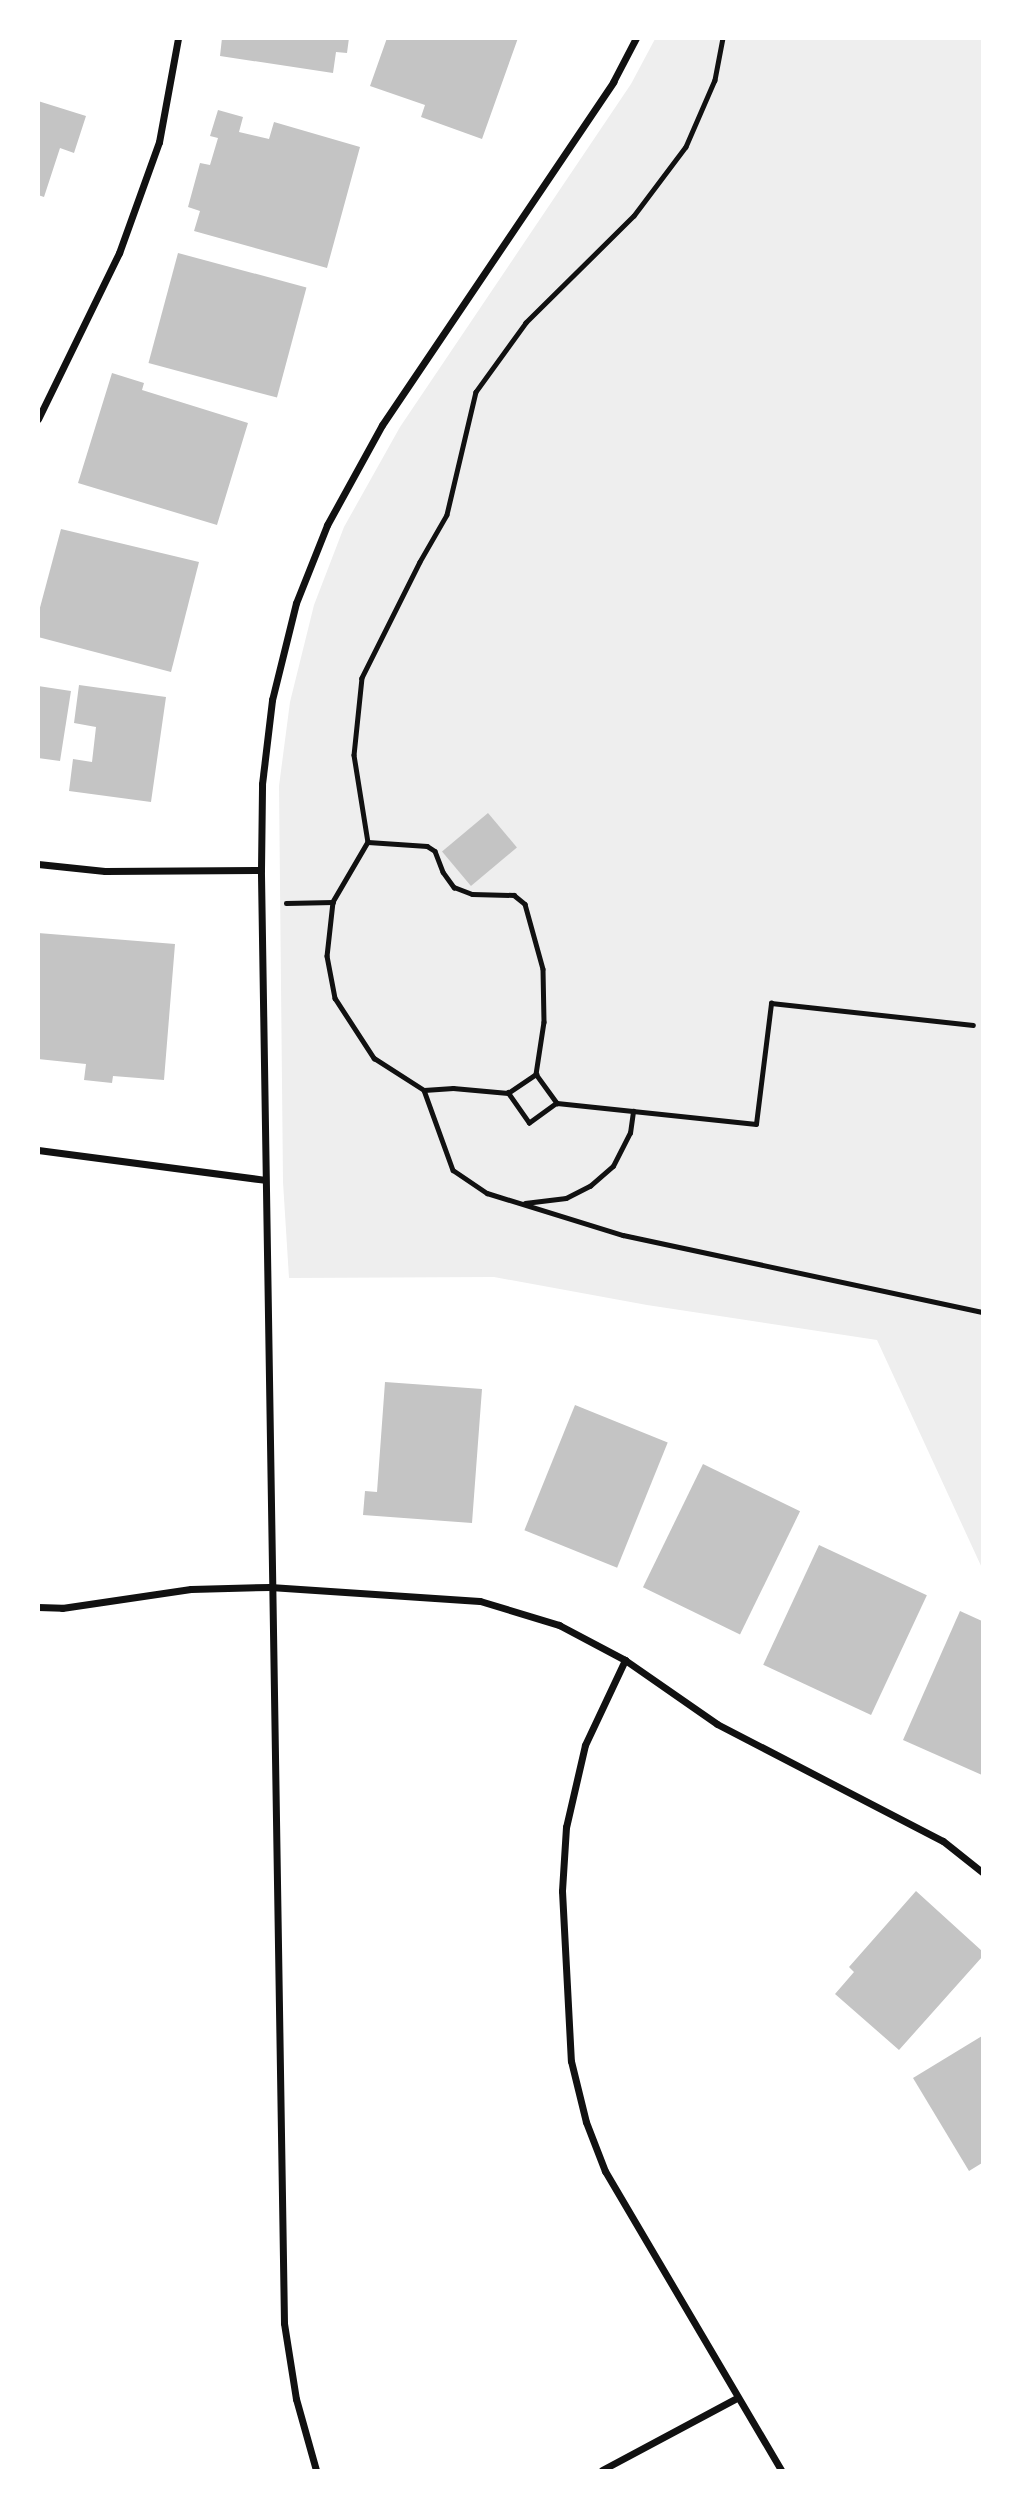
<!DOCTYPE html>
<style>
body{margin:0}
#map{position:relative;width:1021px;height:2509px;overflow:hidden;background:#fff;font-family:Mulish,sans-serif}
div>[style]{position:absolute}
[style*='--x']{left:calc(var(--x)*1px);top:calc(var(--y)*1px);width:calc(var(--w)*1px);rotate:calc(var(--a)*1deg)}
.green>*{inset:0;background:#eee}
.building>*{inset:0;background:#c4c4c4;transform-origin:0 0}
.path>*{height:4.5px;margin:-2.25px;padding:0 2.25px;transform-origin:2.25px;border-radius:2.25px;background:#111}
.minor>*{height:7px;margin:-3.5px;padding:0 3.5px;transform-origin:3.5px;border-radius:3.5px;background:#111}
span{translate:-50% -50%;white-space:nowrap;text-align:center;line-height:1.15;-webkit-text-stroke:5px #fff;paint-order:stroke}
.frame{position:absolute;inset:0;border:40px solid #fff;pointer-events:none}
</style>
<div id="map">
<div class="green">
<i style="clip-path:polygon(655px 39px,982px 39px,982px 1568px,877px 1340px,647px 1305px,494px 1277px,289px 1278px,283px 1182px,279px 786px,290px 702px,314px 605px,344px 527px,400px 427px,631px 84px)"></i>
</div>
<div class="building">
<i style="clip-path:polygon(222px 38px,349px 38px,347px 53px,336px 52px,333px 73px,220px 56px)"></i>
<i style="clip-path:polygon(387px 38px,518px 38px,482px 139px,421px 117px,425px 105px,370px 86px)"></i>
<i style="clip-path:polygon(38px 101px,86px 116px,74px 153px,60px 148px,44px 197px,38px 195px)"></i>
<i style="clip-path:polygon(218px 110px,243px 117px,239px 132px,269px 139px,274px 122px,360px 147px,327px 268px,194px 231px,200px 211px,188px 207px,200px 163px,210px 165px,218px 138px,210px 136px)"></i>
<i style="left:178px;top:253px;width:133px;height:114px;rotate:15deg"></i>
<i style="clip-path:polygon(112px 373px,144px 383px,142px 390px,248px 423px,217px 525px,78px 483px)"></i>
<i style="clip-path:polygon(61px 529px,199px 562px,171px 672px,38px 637px,38px 615px)"></i>
<i style="clip-path:polygon(79px 685px,166px 697px,151px 802px,69px 791px,73px 759px,92px 762px,96px 727px,74px 723px)"></i>
<i style="clip-path:polygon(38px 686px,71px 691px,60px 761px,38px 758px)"></i>
<i style="left:488px;top:813px;width:45px;height:60px;rotate:50deg"></i>
<i style="clip-path:polygon(38px 933px,175px 944px,164px 1080px,113px 1076px,112px 1083px,84px 1080px,86px 1064px,38px 1059px)"></i>
<i style="clip-path:polygon(385px 1382px,482px 1389px,472px 1523px,363px 1515px,365px 1491px,377px 1492px)"></i>
<i style="left:575px;top:1405px;width:100px;height:135px;rotate:22deg"></i>
<i style="left:703px;top:1464px;width:108px;height:137px;rotate:26deg"></i>
<i style="left:819px;top:1545px;width:119px;height:132px;rotate:25deg"></i>
<i style="clip-path:polygon(960px 1611px,982px 1621px,982px 1775px,903px 1740px)"></i>
<i style="clip-path:polygon(916px 1891px,982px 1951px,982px 1957px,899px 2050px,835px 1994px,854px 1972px,849px 1967px)"></i>
<i style="clip-path:polygon(982px 2036px,982px 2163px,969px 2171px,913px 2078px)"></i>
</div>
<div class="path">
<i style="--x:723;--y:38;--w:43;--a:100.8"></i>
<i style="--x:715;--y:80;--w:73;--a:113.4"></i>
<i style="--x:686;--y:147;--w:86;--a:127"></i>
<i style="--x:634;--y:216;--w:152;--a:135.3"></i>
<i style="--x:526;--y:323;--w:85;--a:125.9"></i>
<i style="--x:476;--y:392;--w:126;--a:103.3"></i>
<i style="--x:447;--y:515;--w:54;--a:119.9"></i>
<i style="--x:420;--y:562;--w:130;--a:116.6"></i>
<i style="--x:362;--y:678;--w:77;--a:95.9"></i>
<i style="--x:354;--y:755;--w:88;--a:80.9"></i>
<i style="--x:368;--y:842;--w:69;--a:120.3"></i>
<i style="--x:333;--y:902;--w:54;--a:96.3"></i>
<i style="--x:327;--y:956;--w:43;--a:79.2"></i>
<i style="--x:335;--y:998;--w:72;--a:57"></i>
<i style="--x:374;--y:1058;--w:59;--a:32.6"></i>
<i style="--x:424;--y:1090;--w:85;--a:70.1"></i>
<i style="--x:453;--y:1170;--w:41;--a:34.1"></i>
<i style="--x:487;--y:1193;--w:142;--a:17.2"></i>
<i style="--x:623;--y:1235;--w:367;--a:12.1"></i>
<i style="--x:368;--y:842;--w:59;--a:3.9"></i>
<i style="--x:427;--y:846;--w:9;--a:32"></i>
<i style="--x:435;--y:851;--w:22;--a:69"></i>
<i style="--x:443;--y:872;--w:19;--a:54"></i>
<i style="--x:454;--y:887;--w:19;--a:21"></i>
<i style="--x:472;--y:894;--w:42;--a:1.4"></i>
<i style="--x:514;--y:895;--w:14;--a:39"></i>
<i style="--x:525;--y:904;--w:67;--a:74.5"></i>
<i style="--x:543;--y:969;--w:53;--a:88.9"></i>
<i style="--x:544;--y:1022;--w:53;--a:98.7"></i>
<i style="--x:536;--y:1074;--w:36;--a:54"></i>
<i style="--x:557;--y:1103;--w:34;--a:144"></i>
<i style="--x:529;--y:1123;--w:37;--a:-125"></i>
<i style="--x:508;--y:1093;--w:34;--a:-34"></i>
<i style="--x:286;--y:903;--w:47;--a:-1.2"></i>
<i style="--x:424;--y:1090;--w:29;--a:-4"></i>
<i style="--x:453;--y:1088;--w:55;--a:5.2"></i>
<i style="--x:557;--y:1103;--w:200;--a:6"></i>
<i style="--x:756;--y:1124;--w:122;--a:-82.9"></i>
<i style="--x:771;--y:1003;--w:203;--a:6.2"></i>
<i style="--x:525;--y:1203;--w:41;--a:-7"></i>
<i style="--x:566;--y:1198;--w:27;--a:-27"></i>
<i style="--x:590;--y:1186;--w:30;--a:-41"></i>
<i style="--x:613;--y:1166;--w:37;--a:-63"></i>
<i style="--x:630;--y:1133;--w:22;--a:-82"></i>
</div>
<div class="minor">
<i style="--x:38;--y:419;--w:185;--a:-64"></i>
<i style="--x:119;--y:253;--w:118;--a:-70.2"></i>
<i style="--x:159;--y:142;--w:106;--a:-79.6"></i>
<i style="--x:38;--y:864;--w:67;--a:6"></i>
<i style="--x:105;--y:871;--w:156;--a:-0.4"></i>
<i style="--x:38;--y:1150;--w:229;--a:7.5"></i>
<i style="--x:38;--y:1607;--w:24;--a:2"></i>
<i style="--x:62;--y:1608;--w:130;--a:-8.4"></i>
<i style="--x:191;--y:1589;--w:79;--a:-1.5"></i>
<i style="--x:270;--y:1587;--w:210;--a:3.8"></i>
<i style="--x:480;--y:1601;--w:83;--a:16.9"></i>
<i style="--x:559;--y:1625;--w:75;--a:27.9"></i>
<i style="--x:625;--y:1660;--w:112;--a:34.8"></i>
<i style="--x:717;--y:1724;--w:254;--a:27.4"></i>
<i style="--x:943;--y:1841;--w:50;--a:38.5"></i>
<i style="--x:625;--y:1660;--w:94;--a:115.2"></i>
<i style="--x:585;--y:1745;--w:84;--a:103"></i>
<i style="--x:566;--y:1827;--w:64;--a:93.6"></i>
<i style="--x:562;--y:1891;--w:170;--a:87"></i>
<i style="--x:571;--y:2061;--w:63;--a:76.2"></i>
<i style="--x:586;--y:2122;--w:53;--a:68.8"></i>
<i style="--x:605;--y:2171;--w:347;--a:59.5"></i>
<i style="--x:316;--y:2470;--w:74;--a:-105.7"></i>
<i style="--x:296;--y:2399;--w:77;--a:-99"></i>
<i style="--x:284;--y:2323;--w:1453;--a:-90.91"></i>
<i style="--x:261;--y:870;--w:86;--a:-89.3"></i>
<i style="--x:262;--y:784;--w:85;--a:-83.2"></i>
<i style="--x:272;--y:700;--w:100;--a:-76.1"></i>
<i style="--x:296;--y:603;--w:84;--a:-68.3"></i>
<i style="--x:327;--y:525;--w:114;--a:-61.2"></i>
<i style="--x:382;--y:425;--w:414;--a:-56"></i>
<i style="--x:613;--y:82;--w:50;--a:-62.4"></i>
<i style="--x:602;--y:2470;--w:153;--a:-28.1"></i>
</div>
<div class="frame"></div>
</div>
